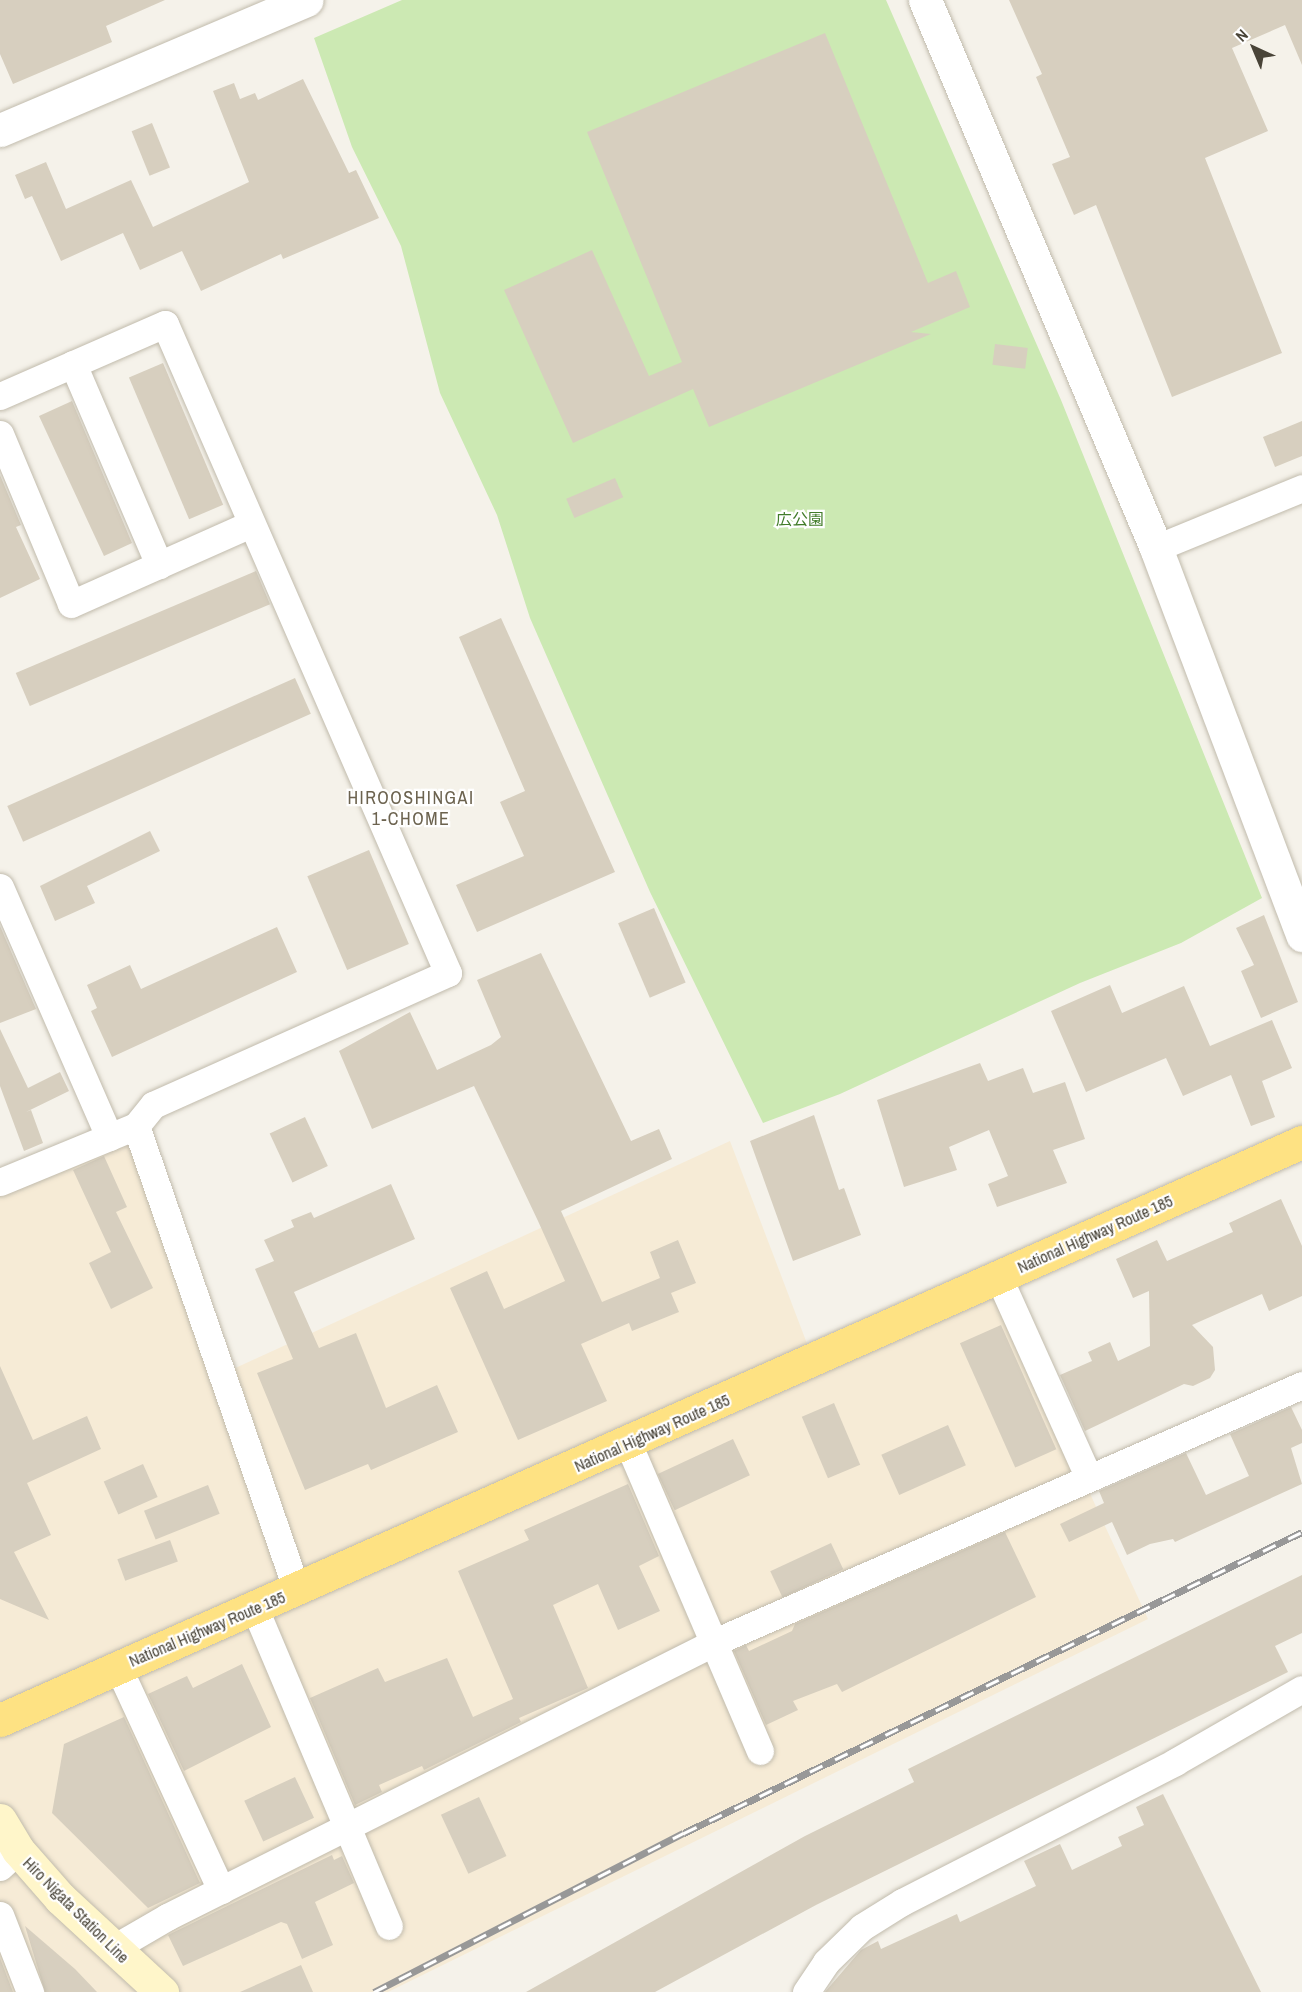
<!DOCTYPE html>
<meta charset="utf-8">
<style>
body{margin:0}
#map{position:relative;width:1302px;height:1992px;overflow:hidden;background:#f5f2ea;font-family:"Archivo Narrow","Noto Sans JP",sans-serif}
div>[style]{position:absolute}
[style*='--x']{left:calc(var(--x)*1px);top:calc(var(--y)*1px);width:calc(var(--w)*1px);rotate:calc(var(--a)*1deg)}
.commercial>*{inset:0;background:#f6ebd6}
.green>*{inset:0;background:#cce9b3}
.building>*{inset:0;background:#d7cfbf;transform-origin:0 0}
.roads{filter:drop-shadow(0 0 2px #c1bbac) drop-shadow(0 0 2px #c1bbac)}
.minor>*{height:27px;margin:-13.5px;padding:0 13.5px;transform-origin:13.5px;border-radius:13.5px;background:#fff}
.tertiary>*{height:33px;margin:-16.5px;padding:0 16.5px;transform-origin:16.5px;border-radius:16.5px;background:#fff}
.secondary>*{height:33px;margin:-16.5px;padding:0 16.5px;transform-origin:16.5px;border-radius:16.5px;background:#fff6ca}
.trunk>*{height:33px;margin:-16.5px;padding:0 16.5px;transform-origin:16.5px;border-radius:16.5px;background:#fee283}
.rail>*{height:7px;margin-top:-3.5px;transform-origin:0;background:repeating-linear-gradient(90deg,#fff 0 14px,#989898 0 28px);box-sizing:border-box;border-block:2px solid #989898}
span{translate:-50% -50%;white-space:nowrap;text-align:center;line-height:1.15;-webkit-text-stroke:4.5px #fff;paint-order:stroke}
.park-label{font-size:16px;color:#427c2a}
.street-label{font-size:16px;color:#494438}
.neighbourhood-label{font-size:18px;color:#6c634f;letter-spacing:1.5px}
.north{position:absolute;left:1224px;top:18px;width:60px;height:60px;-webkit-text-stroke:4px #fff;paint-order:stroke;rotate:316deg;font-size:16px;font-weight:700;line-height:24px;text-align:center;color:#494438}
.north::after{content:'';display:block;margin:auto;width:21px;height:27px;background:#494438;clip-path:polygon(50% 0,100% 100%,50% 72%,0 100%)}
</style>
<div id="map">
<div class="commercial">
<i style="clip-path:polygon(131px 1133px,218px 1376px,730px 1141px,814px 1362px,993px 1284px,1148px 1619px,388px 1992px,0 1992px,0 1185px)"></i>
</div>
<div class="green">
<i style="clip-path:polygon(402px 0,886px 0,1061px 400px,1262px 898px,1181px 943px,1080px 983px,840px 1094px,763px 1123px,650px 892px,530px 618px,497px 515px,440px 393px,401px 246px,352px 147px,314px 38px)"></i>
</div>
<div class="building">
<i style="clip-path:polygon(0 0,165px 0,106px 26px,112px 42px,13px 84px,0 54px)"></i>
<i style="clip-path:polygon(1009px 0,1302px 0,1302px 65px,1285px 25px,1232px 48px,1268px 131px,1205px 158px,1282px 353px,1172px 397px,1096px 205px,1074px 215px,1052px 164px,1070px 157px,1036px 77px,1042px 74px)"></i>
<i style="clip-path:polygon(825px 33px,928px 283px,956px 271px,970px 307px,911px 332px,931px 334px,709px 427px,693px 389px,573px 443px,504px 290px,592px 250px,649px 376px,682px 362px,587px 132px)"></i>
<i style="clip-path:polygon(303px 79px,349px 173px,356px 170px,379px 218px,283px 259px,281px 254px,201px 291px,182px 251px,140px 270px,123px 233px,61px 261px,32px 196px,25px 199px,15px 175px,46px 162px,66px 209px,131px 180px,153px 227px,249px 182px,213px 91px,234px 83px,240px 99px,255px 93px,258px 100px)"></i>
<i style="left:152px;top:123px;width:48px;height:22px;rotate:68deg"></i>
<i style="left:995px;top:344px;width:33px;height:21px;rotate:7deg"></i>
<i style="left:163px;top:363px;width:154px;height:37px;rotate:67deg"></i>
<i style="clip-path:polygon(72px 401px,132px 543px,104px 556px,39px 416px)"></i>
<i style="clip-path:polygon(1302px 421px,1302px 456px,1275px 467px,1263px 437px)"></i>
<i style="clip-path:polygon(0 475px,21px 525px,16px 527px,40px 579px,0 598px)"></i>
<i style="left:615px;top:478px;width:21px;height:53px;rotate:67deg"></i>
<i style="left:256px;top:571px;width:36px;height:261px;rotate:67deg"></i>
<i style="clip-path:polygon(501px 618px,615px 872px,477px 932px,456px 885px,524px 856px,500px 802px,525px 791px,459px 637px)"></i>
<i style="left:295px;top:678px;width:39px;height:315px;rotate:66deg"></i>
<i style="clip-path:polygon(150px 831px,160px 851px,87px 886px,95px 903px,55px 921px,40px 886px)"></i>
<i style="left:369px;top:850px;width:102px;height:67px;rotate:67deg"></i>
<i style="left:654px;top:908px;width:81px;height:39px;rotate:67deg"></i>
<i style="clip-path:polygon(1264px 915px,1298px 1002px,1261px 1018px,1241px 971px,1254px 965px,1236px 928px)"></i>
<i style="clip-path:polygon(0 926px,36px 1009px,0 1023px)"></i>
<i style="clip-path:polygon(277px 927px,297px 972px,112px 1057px,91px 1011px,97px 1008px,87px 985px,130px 965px,141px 989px)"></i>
<i style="clip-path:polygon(541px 953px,631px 1141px,659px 1129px,672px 1159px,561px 1211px,602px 1302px,660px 1278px,650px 1252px,678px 1240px,696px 1283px,671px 1293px,679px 1312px,632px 1331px,629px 1323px,581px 1344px,607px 1401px,518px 1440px,450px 1288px,487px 1271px,504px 1309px,565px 1281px,538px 1221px,474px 1086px,372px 1129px,339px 1051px,410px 1012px,437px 1070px,491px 1045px,501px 1037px,477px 980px)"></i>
<i style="clip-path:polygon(1110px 985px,1122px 1013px,1184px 986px,1210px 1046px,1272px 1020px,1292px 1068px,1262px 1081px,1275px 1117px,1251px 1126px,1231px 1075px,1183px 1096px,1166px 1058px,1086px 1092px,1051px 1011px)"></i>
<i style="clip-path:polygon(0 1029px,28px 1088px,60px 1072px,69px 1091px,26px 1112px,31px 1110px,43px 1143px,24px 1151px,0 1086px)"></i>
<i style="clip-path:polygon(980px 1063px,988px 1081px,1023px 1068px,1033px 1093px,1065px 1082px,1085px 1139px,1053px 1150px,1067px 1183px,997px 1207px,988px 1184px,1008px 1176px,989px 1130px,949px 1147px,957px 1170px,904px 1187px,877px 1100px)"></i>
<i style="clip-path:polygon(814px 1115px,839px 1190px,844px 1188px,861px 1235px,793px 1261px,750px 1141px)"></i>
<i style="left:305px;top:1117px;width:54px;height:39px;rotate:65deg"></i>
<i style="clip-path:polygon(104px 1156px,127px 1207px,116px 1212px,153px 1288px,111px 1309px,89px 1263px,111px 1252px,73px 1170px)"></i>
<i style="clip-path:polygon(391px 1184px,415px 1239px,294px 1292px,319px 1348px,356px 1333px,386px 1408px,437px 1385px,458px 1432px,371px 1470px,368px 1464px,305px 1490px,257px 1373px,293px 1359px,255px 1269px,274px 1261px,264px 1240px,294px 1227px,291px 1220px,311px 1212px,314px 1218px)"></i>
<i style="clip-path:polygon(1281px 1199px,1302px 1246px,1302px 1296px,1269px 1311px,1262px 1294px,1192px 1325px,1213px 1347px,1215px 1370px,1210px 1378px,1193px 1386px,1184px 1384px,1085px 1431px,1060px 1375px,1092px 1361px,1088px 1352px,1110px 1342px,1118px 1361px,1150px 1346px,1149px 1291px,1133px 1298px,1116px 1259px,1157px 1240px,1167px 1261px,1233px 1232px,1229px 1223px)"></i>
<i style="left:1001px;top:1325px;width:136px;height:45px;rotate:66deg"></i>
<i style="clip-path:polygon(0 1366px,33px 1440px,87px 1416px,101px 1449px,27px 1483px,51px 1535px,14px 1552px,49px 1620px,0 1599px)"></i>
<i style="left:834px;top:1403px;width:67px;height:35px;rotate:67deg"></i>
<i style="clip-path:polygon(1291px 1407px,1302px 1430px,1302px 1443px,1291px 1448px,1302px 1484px,1175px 1542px,1173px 1539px,1150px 1544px,1127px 1555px,1112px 1522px,1069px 1542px,1060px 1524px,1104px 1503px,1099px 1491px,1186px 1453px,1206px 1495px,1249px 1476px,1230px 1434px)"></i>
<i style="left:948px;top:1425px;width:44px;height:73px;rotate:66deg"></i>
<i style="left:733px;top:1439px;width:40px;height:83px;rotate:65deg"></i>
<i style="left:143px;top:1464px;width:36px;height:43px;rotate:66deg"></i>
<i style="clip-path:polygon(628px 1484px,659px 1556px,639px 1566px,660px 1611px,618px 1630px,598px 1584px,553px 1605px,588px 1688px,519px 1718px,521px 1722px,424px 1770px,422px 1766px,379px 1785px,382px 1792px,355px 1805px,310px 1698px,378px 1668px,385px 1682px,447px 1658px,473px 1717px,513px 1699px,458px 1571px,529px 1540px,524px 1530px)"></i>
<i style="left:208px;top:1485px;width:31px;height:69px;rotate:68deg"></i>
<i style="clip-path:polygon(1005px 1532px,1036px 1597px,842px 1692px,837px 1684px,793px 1701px,798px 1710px,766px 1725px,734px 1651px,746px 1645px,749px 1651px,792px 1631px,795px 1624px)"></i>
<i style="left:170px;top:1540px;width:23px;height:56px;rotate:70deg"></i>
<i style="left:831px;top:1543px;width:29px;height:67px;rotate:65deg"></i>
<i style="clip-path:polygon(1302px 1575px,1302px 1633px,1275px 1646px,1288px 1672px,816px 1905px,655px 1992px,526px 1992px,805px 1836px,914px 1782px,908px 1769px)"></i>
<i style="clip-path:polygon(242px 1664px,271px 1727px,184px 1771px,148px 1694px,187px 1676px,193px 1688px)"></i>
<i style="clip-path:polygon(124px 1717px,200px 1883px,148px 1908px,52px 1813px,64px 1744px)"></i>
<i style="left:295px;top:1777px;width:45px;height:56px;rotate:65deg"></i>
<i style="clip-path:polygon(1163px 1794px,1261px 1992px,825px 1992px,861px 1950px,878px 1941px,881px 1949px,957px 1914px,960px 1922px,1036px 1886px,1024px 1861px,1060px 1844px,1072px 1870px,1122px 1846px,1118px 1837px,1144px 1825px,1136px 1807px)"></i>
<i style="left:479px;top:1797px;width:65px;height:42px;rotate:65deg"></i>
<i style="clip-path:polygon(332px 1855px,334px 1860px,342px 1856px,354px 1883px,315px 1902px,333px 1945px,302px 1959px,287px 1924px,281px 1922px,183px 1966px,168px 1935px)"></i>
<i style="clip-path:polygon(25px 1926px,75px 1969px,97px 1992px,45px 1992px)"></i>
<i style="clip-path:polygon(0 1958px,13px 1992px,0 1992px)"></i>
<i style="clip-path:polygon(301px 1965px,313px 1992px,240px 1992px)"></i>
</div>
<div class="roads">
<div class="minor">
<i style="--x:73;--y:364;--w:219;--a:66.8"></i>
<i style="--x:0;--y:396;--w:180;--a:-23.6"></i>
<i style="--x:165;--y:324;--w:708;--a:66.44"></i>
<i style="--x:448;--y:973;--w:323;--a:155.9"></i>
<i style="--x:153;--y:1105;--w:27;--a:129"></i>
<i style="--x:0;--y:434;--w:184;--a:67.3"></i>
<i style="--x:71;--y:604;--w:197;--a:-24"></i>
<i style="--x:1156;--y:548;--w:158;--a:-22.3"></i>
<i style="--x:0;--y:887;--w:273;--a:66.4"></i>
<i style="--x:0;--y:1182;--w:147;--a:-22.4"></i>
<i style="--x:136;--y:1126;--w:492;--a:70.9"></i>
<i style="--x:999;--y:1278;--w:219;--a:65.8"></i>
<i style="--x:628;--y:1443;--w:335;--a:66.8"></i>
<i style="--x:255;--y:1609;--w:344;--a:67.1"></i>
<i style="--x:118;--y:1667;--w:246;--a:65.2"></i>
<i style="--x:0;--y:1867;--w:25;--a:-43"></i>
<i style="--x:0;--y:1915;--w:83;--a:68.7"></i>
<i style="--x:112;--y:1949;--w:64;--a:-30.2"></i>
<i style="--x:167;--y:1917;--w:615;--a:-26.65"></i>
<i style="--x:717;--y:1641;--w:639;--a:-23.63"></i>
<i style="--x:806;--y:1992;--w:36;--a:-56"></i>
<i style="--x:826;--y:1962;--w:50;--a:-44.2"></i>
<i style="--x:862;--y:1927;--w:47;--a:-32"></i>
<i style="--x:902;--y:1902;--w:307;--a:-27.1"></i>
<i style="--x:1175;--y:1762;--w:146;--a:-29.9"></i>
</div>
<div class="tertiary">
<i style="--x:925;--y:0;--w:595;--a:67.14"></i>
<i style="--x:1156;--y:548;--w:414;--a:69.3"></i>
<i style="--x:0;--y:130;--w:333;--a:-23"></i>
</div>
<div class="secondary">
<i style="--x:0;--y:1820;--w:35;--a:59"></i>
<i style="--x:18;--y:1850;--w:64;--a:48.8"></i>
<i style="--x:60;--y:1898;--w:139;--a:42.7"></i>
</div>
<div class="trunk">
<i style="--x:0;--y:1720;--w:1425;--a:-23.94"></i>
</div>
</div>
<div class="rail">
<i style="--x:374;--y:1992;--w:348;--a:-27.2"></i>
<i style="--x:684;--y:1833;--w:687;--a:-25.97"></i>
</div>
<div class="park-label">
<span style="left:800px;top:519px">広公園</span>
</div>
<div class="street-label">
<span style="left:1095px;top:1234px;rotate:-24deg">National Highway Route 185</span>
<span style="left:652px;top:1433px;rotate:-24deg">National Highway Route 185</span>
<span style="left:207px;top:1629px;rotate:-23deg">National Highway Route 185</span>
<span style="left:76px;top:1910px;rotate:45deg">Hiro Nigata Station Line</span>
</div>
<div class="neighbourhood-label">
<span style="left:411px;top:809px">HIROOSHINGAI<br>1-CHOME</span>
</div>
<div class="north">N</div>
</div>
